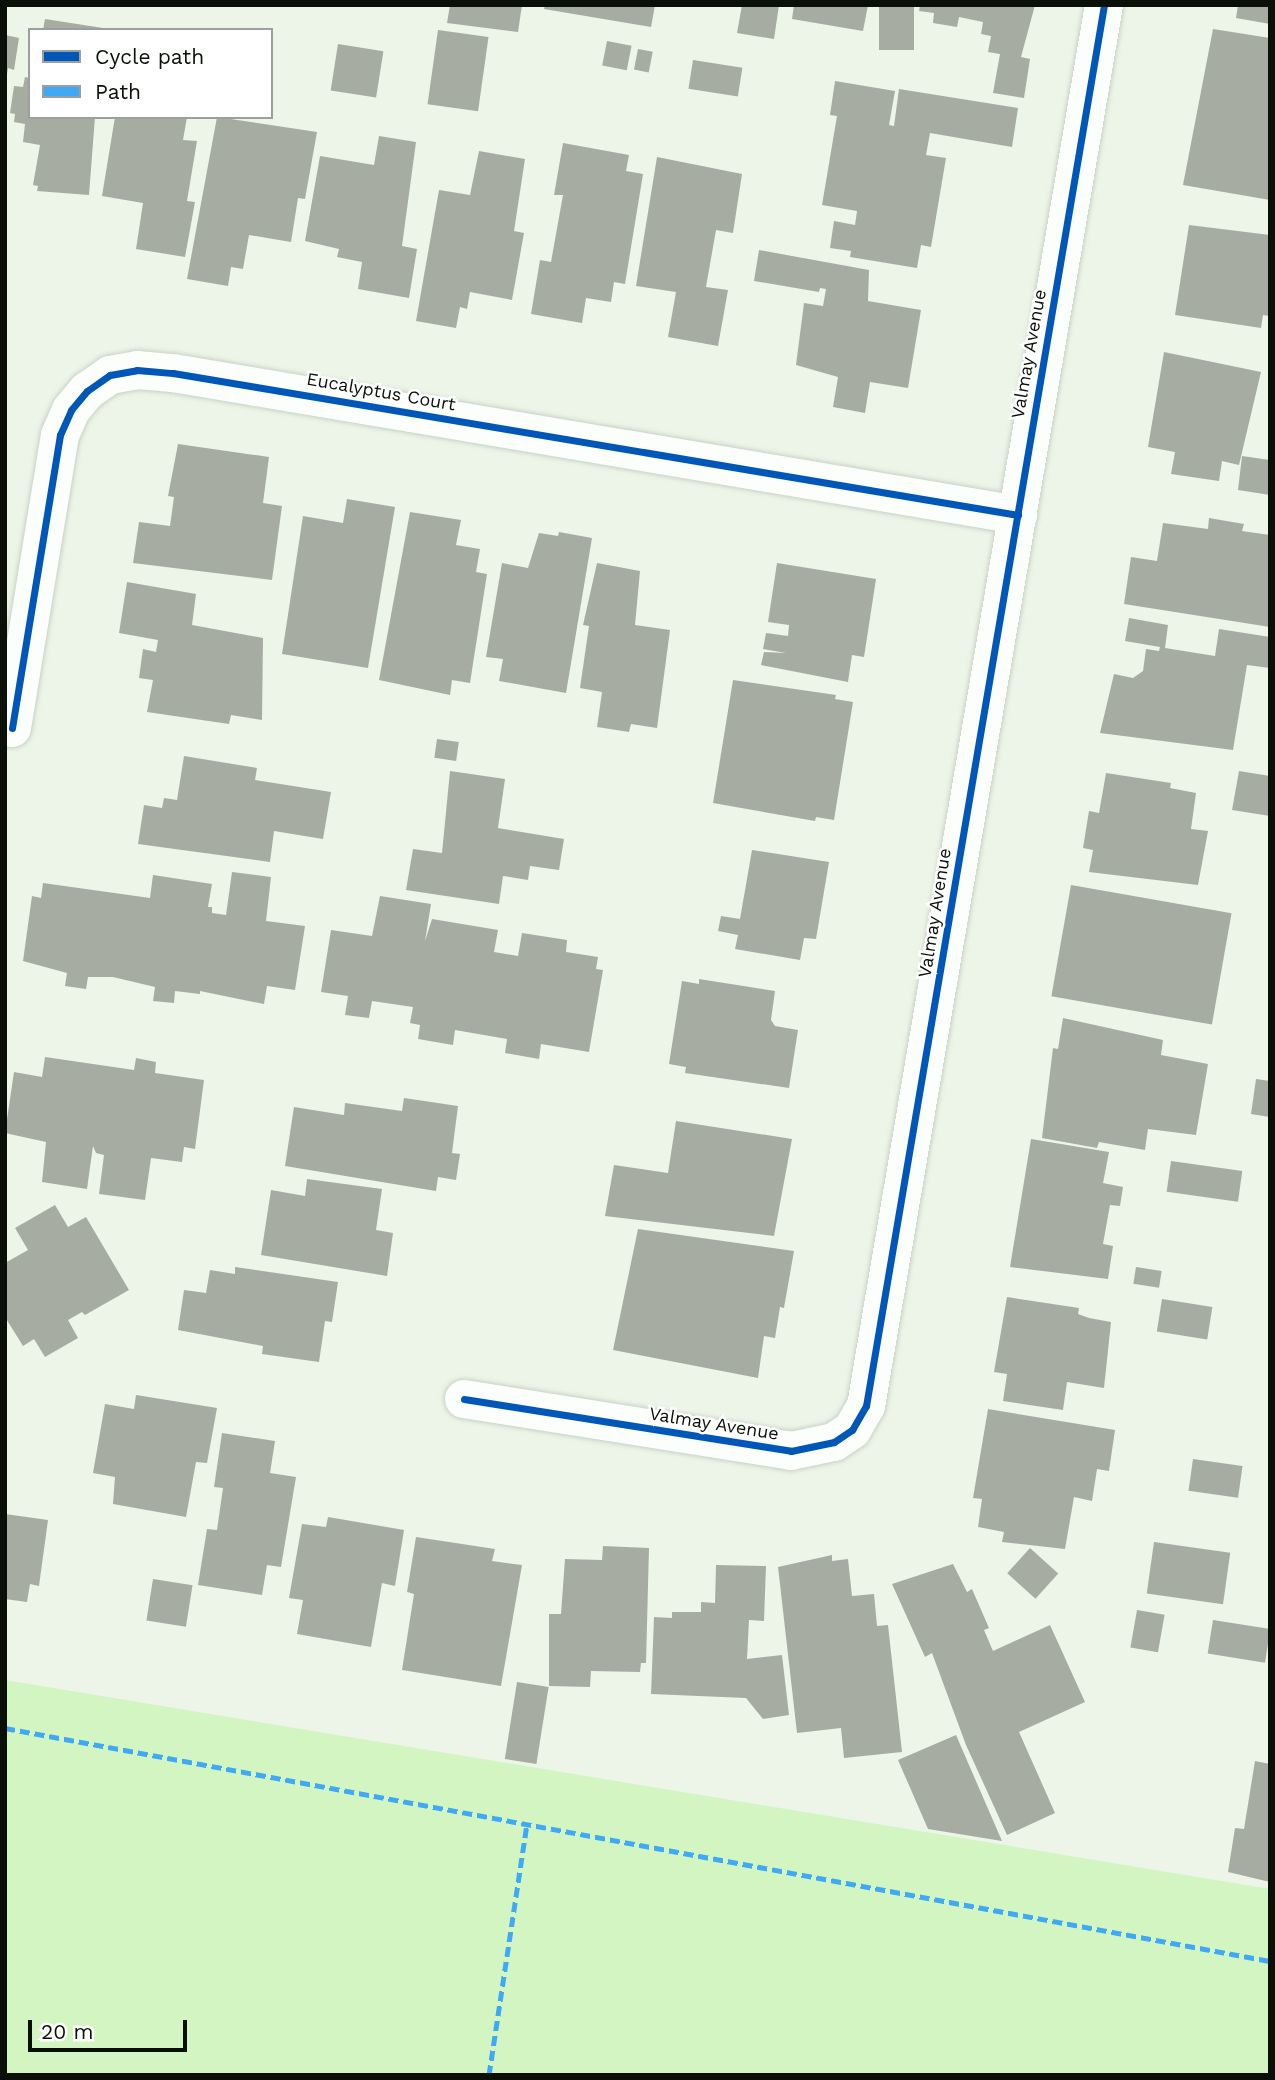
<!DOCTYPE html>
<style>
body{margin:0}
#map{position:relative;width:1275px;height:2080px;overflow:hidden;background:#ecf5e8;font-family:"Work Sans",sans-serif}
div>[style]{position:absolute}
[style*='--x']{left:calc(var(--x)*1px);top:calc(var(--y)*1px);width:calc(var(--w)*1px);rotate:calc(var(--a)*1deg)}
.green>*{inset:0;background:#d3f5c2}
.building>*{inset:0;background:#a6aca2;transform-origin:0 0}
.roads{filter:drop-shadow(0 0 2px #cad1c7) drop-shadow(0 0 2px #cad1c7)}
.minor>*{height:38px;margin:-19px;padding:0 19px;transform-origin:19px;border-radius:19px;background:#fcfefc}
.quiet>*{height:5px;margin-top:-2.5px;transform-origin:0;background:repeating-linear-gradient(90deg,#3fa9f5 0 10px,transparent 0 15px)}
.cycleway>*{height:7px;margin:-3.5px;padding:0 3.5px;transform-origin:3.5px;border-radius:3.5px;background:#0057b8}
span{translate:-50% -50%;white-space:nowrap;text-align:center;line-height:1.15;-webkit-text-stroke:5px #fff;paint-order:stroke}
.street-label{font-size:18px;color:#0a1008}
.frame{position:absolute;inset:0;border:7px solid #0a1008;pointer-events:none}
.legend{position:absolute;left:28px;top:28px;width:245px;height:91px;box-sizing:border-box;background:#fff;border:2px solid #9d9f9c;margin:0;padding:9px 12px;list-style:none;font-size:21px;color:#0a1008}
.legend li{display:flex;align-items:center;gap:14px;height:35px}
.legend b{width:35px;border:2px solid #9d9f9c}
.scale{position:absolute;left:28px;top:2020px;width:159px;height:32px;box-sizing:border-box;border:4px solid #0a1008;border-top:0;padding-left:9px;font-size:21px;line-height:24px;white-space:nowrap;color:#0a1008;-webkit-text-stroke:5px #fff;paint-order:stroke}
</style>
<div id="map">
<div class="green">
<i style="clip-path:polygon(5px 1680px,1270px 1889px,1270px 2075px,5px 2075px)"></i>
</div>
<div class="building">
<i style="clip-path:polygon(450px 5px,522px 5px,518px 32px,447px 23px)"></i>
<i style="clip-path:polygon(545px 5px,655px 5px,651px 27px,544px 9px)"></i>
<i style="clip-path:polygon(742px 5px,779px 5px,774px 39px,737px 33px)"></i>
<i style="clip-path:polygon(794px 5px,868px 5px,863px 31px,792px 19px)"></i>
<i style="left:879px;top:5px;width:35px;height:45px"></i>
<i style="clip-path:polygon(920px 5px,1035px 5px,1021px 57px,1030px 59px,1024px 98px,993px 93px,1000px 54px,988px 52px,991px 36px,981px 34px,983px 22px,959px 17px,957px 27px,933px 23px,934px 13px,919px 11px)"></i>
<i style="clip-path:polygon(1238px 5px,1270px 5px,1270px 24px,1236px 18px)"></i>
<i style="clip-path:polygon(45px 19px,103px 28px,103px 30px,43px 30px)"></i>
<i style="clip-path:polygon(1213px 29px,1270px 38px,1270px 200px,1183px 185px)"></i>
<i style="left:438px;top:30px;width:51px;height:75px;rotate:8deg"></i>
<i style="clip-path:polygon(5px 35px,19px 38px,14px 70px,8px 68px,7px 74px)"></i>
<i style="left:607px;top:41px;width:25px;height:25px;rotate:11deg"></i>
<i style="left:338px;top:44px;width:46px;height:47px;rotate:9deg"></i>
<i style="left:638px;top:49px;width:15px;height:21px;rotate:11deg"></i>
<i style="left:693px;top:60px;width:50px;height:29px;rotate:9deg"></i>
<i style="clip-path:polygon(25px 77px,30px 78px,30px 117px,95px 117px,89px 195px,37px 191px,38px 186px,33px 185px,40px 145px,23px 142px,25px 124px,14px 122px,15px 114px,10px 113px,14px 86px,23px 87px)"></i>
<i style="clip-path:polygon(835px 81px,895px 91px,889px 125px,894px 126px,899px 89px,1018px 108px,1012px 147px,930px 133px,926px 155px,946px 158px,931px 247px,921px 245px,917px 268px,850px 257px,851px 251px,830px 248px,834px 221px,855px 225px,857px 211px,822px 205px,837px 116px,830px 115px)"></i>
<i style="clip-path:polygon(115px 117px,187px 117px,183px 140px,197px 141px,187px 201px,195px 202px,185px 257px,136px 249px,143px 203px,102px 196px)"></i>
<i style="clip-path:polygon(217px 117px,317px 132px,305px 199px,298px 198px,291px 242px,249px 235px,243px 269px,231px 267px,228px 286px,187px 279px)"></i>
<i style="clip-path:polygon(379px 136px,416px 142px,402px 246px,417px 249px,409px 298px,358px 289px,362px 262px,337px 257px,339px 249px,305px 241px,320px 156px,374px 165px)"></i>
<i style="clip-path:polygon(563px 143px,629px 155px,626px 171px,643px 174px,625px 284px,614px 282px,611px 302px,586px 298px,582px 323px,531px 314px,540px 260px,551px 262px,563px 195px,554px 195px)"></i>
<i style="clip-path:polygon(479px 151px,525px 159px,514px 231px,524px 233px,512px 300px,470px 292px,467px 309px,460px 307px,456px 328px,416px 321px,439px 190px,470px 195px)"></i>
<i style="clip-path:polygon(657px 157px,742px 174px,733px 233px,716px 230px,706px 287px,728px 290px,718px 346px,668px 337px,676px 292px,636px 286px)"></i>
<i style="clip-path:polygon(1189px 225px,1270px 235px,1270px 316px,1263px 315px,1261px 328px,1175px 315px)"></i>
<i style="clip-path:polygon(759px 250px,869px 270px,868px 301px,921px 310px,908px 388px,870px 382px,865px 413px,833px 407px,838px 377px,796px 365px,804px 303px,823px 306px,826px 289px,820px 288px,819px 292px,754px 281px)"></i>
<i style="clip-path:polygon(1164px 352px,1261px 372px,1239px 465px,1222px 461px,1219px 481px,1171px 474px,1175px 452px,1148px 447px)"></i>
<i style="clip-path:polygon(178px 444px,269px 457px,263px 503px,282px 506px,272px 580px,133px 563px,139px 522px,170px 526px,174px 497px,168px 496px)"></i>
<i style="clip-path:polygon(1242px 456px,1270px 460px,1270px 495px,1238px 490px)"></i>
<i style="clip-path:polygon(347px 499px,395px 507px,368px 668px,282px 654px,303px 516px,343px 523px)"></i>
<i style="clip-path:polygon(410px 512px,461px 520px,456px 545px,480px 549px,476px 572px,487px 574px,470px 683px,452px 680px,450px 695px,379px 680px)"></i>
<i style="clip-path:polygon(1209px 518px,1244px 524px,1242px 531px,1270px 535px,1270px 627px,1124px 604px,1131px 557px,1157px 561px,1163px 523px,1208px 529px)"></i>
<i style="clip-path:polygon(559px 532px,592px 538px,566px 693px,499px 681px,503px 659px,486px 657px,502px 563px,528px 568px,539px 533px,558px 536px)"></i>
<i style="clip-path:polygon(597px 563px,640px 571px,635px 625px,670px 630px,657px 728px,631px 724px,629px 732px,597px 727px,602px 692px,580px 688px,589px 626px,583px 625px)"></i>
<i style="clip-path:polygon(777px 563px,876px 579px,864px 657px,852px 655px,848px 682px,761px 665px,764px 652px,786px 653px,763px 649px,766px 633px,788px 636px,789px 625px,768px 622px)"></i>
<i style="clip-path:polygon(127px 582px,196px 594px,192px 625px,263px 638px,262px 720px,231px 715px,229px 724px,147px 712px,153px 680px,139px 678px,143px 649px,156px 652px,158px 640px,119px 633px)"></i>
<i style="clip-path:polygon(1129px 618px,1168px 625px,1165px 648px,1215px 656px,1219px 629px,1270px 637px,1270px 668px,1247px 665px,1233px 750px,1100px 733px,1114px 674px,1133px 678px,1143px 671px,1146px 649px,1159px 651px,1160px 647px,1125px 641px)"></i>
<i style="clip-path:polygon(733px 680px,836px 695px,835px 699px,853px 702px,834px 820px,816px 817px,815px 821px,713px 803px)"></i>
<i style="left:437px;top:739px;width:22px;height:19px;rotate:8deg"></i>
<i style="clip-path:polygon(184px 756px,257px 768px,255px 780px,331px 792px,323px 839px,274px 831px,270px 862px,138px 844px,144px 805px,162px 808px,164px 798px,177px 800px)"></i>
<i style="clip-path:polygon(450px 771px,505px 779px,498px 828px,564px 839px,559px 870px,530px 866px,528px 880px,503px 876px,499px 904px,406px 890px,413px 849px,442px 853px)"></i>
<i style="clip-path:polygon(1239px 771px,1270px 776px,1270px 816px,1232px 810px)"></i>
<i style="clip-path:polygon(1106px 773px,1171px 783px,1170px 788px,1196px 793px,1191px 829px,1208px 831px,1198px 885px,1089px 872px,1093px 850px,1083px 848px,1089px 811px,1099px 813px)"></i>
<i style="clip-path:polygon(752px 850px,829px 862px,816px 939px,804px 938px,800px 960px,735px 949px,738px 935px,718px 931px,721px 916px,740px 919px)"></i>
<i style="clip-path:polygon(232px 872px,271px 877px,266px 921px,305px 926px,295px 990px,267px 986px,264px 1004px,200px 991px,200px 994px,175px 991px,174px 1003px,153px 1001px,155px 987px,113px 977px,88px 977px,86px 989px,65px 986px,67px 973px,23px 961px,32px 896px,41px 898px,43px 883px,150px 898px,153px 875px,212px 884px,208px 907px,212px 907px,212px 913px,226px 915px)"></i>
<i style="left:1071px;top:885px;width:163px;height:113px;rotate:10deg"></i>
<i style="clip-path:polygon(380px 896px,431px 904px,425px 941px,432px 919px,498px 930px,494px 952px,518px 956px,522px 933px,567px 940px,566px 952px,598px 957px,596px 969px,603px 970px,589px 1052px,541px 1044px,539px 1059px,505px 1053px,507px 1039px,455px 1030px,453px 1045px,418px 1039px,420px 1025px,410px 1023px,413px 1007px,372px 1001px,369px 1018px,345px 1015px,348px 996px,321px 992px,331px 930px,372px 936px)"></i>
<i style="clip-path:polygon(699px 979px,775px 991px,771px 1020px,775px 1026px,798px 1030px,789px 1088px,685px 1073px,686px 1067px,669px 1064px,682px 981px,699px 984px)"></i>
<i style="clip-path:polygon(1063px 1018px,1163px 1040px,1161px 1055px,1208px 1064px,1196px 1135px,1148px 1129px,1145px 1150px,1099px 1142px,1097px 1148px,1042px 1138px,1053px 1048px,1058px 1049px)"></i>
<i style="clip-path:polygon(45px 1057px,134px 1070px,136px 1058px,156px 1062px,155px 1073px,204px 1080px,195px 1149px,184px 1147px,182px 1162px,151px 1158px,145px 1200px,99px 1194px,104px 1155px,96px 1153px,93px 1146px,87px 1189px,42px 1182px,46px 1142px,5px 1133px,14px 1072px,42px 1077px)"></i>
<i style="clip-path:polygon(1256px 1079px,1270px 1081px,1270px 1117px,1251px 1114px)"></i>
<i style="clip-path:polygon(404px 1098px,458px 1106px,452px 1153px,460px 1154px,456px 1180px,438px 1177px,436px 1191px,285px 1166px,294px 1107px,344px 1115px,345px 1103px,402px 1111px)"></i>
<i style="clip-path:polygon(676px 1121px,792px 1139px,774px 1236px,605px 1216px,614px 1165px,668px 1173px)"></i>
<i style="clip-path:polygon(1031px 1139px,1109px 1152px,1103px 1183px,1123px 1187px,1120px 1206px,1110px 1205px,1103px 1244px,1113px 1246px,1108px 1279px,1010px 1267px)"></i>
<i style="left:1171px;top:1161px;width:72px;height:31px;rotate:8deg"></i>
<i style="clip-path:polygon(307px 1179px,382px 1189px,376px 1230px,393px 1233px,387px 1276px,261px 1255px,271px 1190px,305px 1196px)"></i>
<i style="clip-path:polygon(55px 1205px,68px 1227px,86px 1217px,129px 1290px,85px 1315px,82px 1312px,68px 1320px,78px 1338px,45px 1357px,34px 1339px,23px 1346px,5px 1317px,5px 1263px,28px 1250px,15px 1228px)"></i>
<i style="clip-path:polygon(638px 1229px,794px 1251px,784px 1308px,780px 1307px,775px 1338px,764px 1336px,758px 1378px,613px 1350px)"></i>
<i style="clip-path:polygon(235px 1267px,338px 1282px,332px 1322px,325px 1321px,319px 1362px,262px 1354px,263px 1346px,178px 1330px,184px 1290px,206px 1293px,210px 1270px,235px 1274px)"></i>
<i style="left:1136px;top:1267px;width:26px;height:17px;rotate:9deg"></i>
<i style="clip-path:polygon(1007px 1297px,1079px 1308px,1078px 1314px,1089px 1318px,1111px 1322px,1104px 1388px,1067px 1382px,1063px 1410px,1003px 1401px,1007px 1374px,994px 1372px)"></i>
<i style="left:1162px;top:1299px;width:51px;height:33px;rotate:9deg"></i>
<i style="clip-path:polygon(136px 1395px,217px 1408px,207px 1463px,196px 1462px,186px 1517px,113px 1504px,115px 1477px,93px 1473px,105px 1404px,134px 1409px)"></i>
<i style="clip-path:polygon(988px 1409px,1115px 1430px,1109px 1471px,1097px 1469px,1092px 1501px,1074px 1497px,1065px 1549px,1002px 1542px,1004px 1532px,978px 1527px,982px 1499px,973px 1498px)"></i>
<i style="clip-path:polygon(222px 1433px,275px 1441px,270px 1473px,296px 1477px,281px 1567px,267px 1565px,262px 1595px,198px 1585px,207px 1529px,217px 1530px,223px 1488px,214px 1487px)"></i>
<i style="left:1193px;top:1459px;width:50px;height:32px;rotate:8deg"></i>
<i style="clip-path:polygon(5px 1514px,48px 1520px,39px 1586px,30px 1584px,27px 1602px,5px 1599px)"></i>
<i style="clip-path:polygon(328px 1517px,404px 1530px,395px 1586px,382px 1583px,371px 1647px,297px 1634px,303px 1600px,289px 1598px,302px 1524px,326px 1527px)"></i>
<i style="clip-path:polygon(416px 1537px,495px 1549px,492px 1561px,522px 1565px,501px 1686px,402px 1670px,414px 1594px,407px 1592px)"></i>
<i style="left:1154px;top:1542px;width:77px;height:52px;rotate:8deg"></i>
<i style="clip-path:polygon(603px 1546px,649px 1548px,646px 1663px,641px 1663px,640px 1672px,591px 1671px,590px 1687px,549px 1686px,549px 1614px,561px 1614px,565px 1559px,602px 1560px)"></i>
<i style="left:1030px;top:1548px;width:38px;height:34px;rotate:42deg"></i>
<i style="clip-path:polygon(832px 1555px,832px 1561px,848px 1559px,852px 1596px,874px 1594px,877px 1626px,888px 1625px,902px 1752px,844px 1758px,841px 1728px,797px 1733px,778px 1567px)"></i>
<i style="clip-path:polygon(953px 1564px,967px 1592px,972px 1589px,989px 1628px,984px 1630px,993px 1651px,1050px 1625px,1085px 1702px,1019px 1732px,1055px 1813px,1007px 1835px,966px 1745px,932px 1653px,925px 1657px,892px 1584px)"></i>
<i style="clip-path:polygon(716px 1565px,766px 1566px,764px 1621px,749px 1620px,747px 1659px,782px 1655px,789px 1715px,763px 1719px,746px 1698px,651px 1694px,654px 1617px,672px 1618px,672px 1612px,701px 1612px,701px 1602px,715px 1603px)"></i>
<i style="left:153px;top:1579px;width:40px;height:42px;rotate:9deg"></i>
<i style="left:1137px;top:1610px;width:28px;height:38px;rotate:10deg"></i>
<i style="left:1213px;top:1620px;width:58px;height:34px;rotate:9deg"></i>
<i style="left:517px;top:1682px;width:32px;height:78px;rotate:9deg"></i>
<i style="clip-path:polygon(956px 1735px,1002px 1841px,928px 1829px,898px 1760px)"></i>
<i style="clip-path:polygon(1255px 1761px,1270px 1764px,1270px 1882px,1228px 1872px,1235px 1828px,1244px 1829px)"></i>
</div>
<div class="roads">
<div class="minor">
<i style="--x:12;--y:728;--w:297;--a:-80.7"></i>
<i style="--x:60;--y:435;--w:27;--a:-66"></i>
<i style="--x:71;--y:410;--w:25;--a:-50"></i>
<i style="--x:87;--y:391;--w:28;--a:-35"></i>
<i style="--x:110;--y:375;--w:27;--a:-10"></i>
<i style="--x:137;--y:370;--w:36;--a:5"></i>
<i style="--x:173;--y:373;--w:857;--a:9.54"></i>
<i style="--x:464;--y:1399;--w:331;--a:9"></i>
<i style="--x:791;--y:1451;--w:44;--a:-11.8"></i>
<i style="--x:834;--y:1442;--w:22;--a:-34"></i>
<i style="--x:852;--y:1430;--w:28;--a:-60"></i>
<i style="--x:866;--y:1406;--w:1421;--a:-80.36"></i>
</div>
</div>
<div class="quiet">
<i style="--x:5;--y:1728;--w:1286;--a:10.44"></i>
<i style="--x:489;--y:2075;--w:254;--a:-81.4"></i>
</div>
<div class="cycleway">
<i style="--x:12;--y:728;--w:297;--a:-80.7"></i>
<i style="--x:60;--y:435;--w:27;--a:-66"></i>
<i style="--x:71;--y:410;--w:25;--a:-50"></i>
<i style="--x:87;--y:391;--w:28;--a:-35"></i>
<i style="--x:110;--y:375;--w:27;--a:-10"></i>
<i style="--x:137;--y:370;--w:36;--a:5"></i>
<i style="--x:173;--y:373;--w:857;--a:9.54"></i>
<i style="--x:464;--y:1399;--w:331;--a:9"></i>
<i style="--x:791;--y:1451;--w:44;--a:-11.8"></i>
<i style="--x:834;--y:1442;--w:22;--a:-34"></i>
<i style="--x:852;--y:1430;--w:28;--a:-60"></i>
<i style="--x:866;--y:1406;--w:1421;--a:-80.36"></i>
</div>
<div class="street-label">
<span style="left:1029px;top:354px;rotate:-80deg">Valmay Avenue</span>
<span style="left:381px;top:392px;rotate:10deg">Eucalyptus Court</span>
<span style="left:935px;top:913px;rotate:-81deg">Valmay Avenue</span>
<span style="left:714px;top:1424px;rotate:9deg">Valmay Avenue</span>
</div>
<div class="frame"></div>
<ul class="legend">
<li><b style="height:9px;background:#0057b8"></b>Cycle path</li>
<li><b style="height:9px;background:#3fa9f5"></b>Path</li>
</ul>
<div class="scale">20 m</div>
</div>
